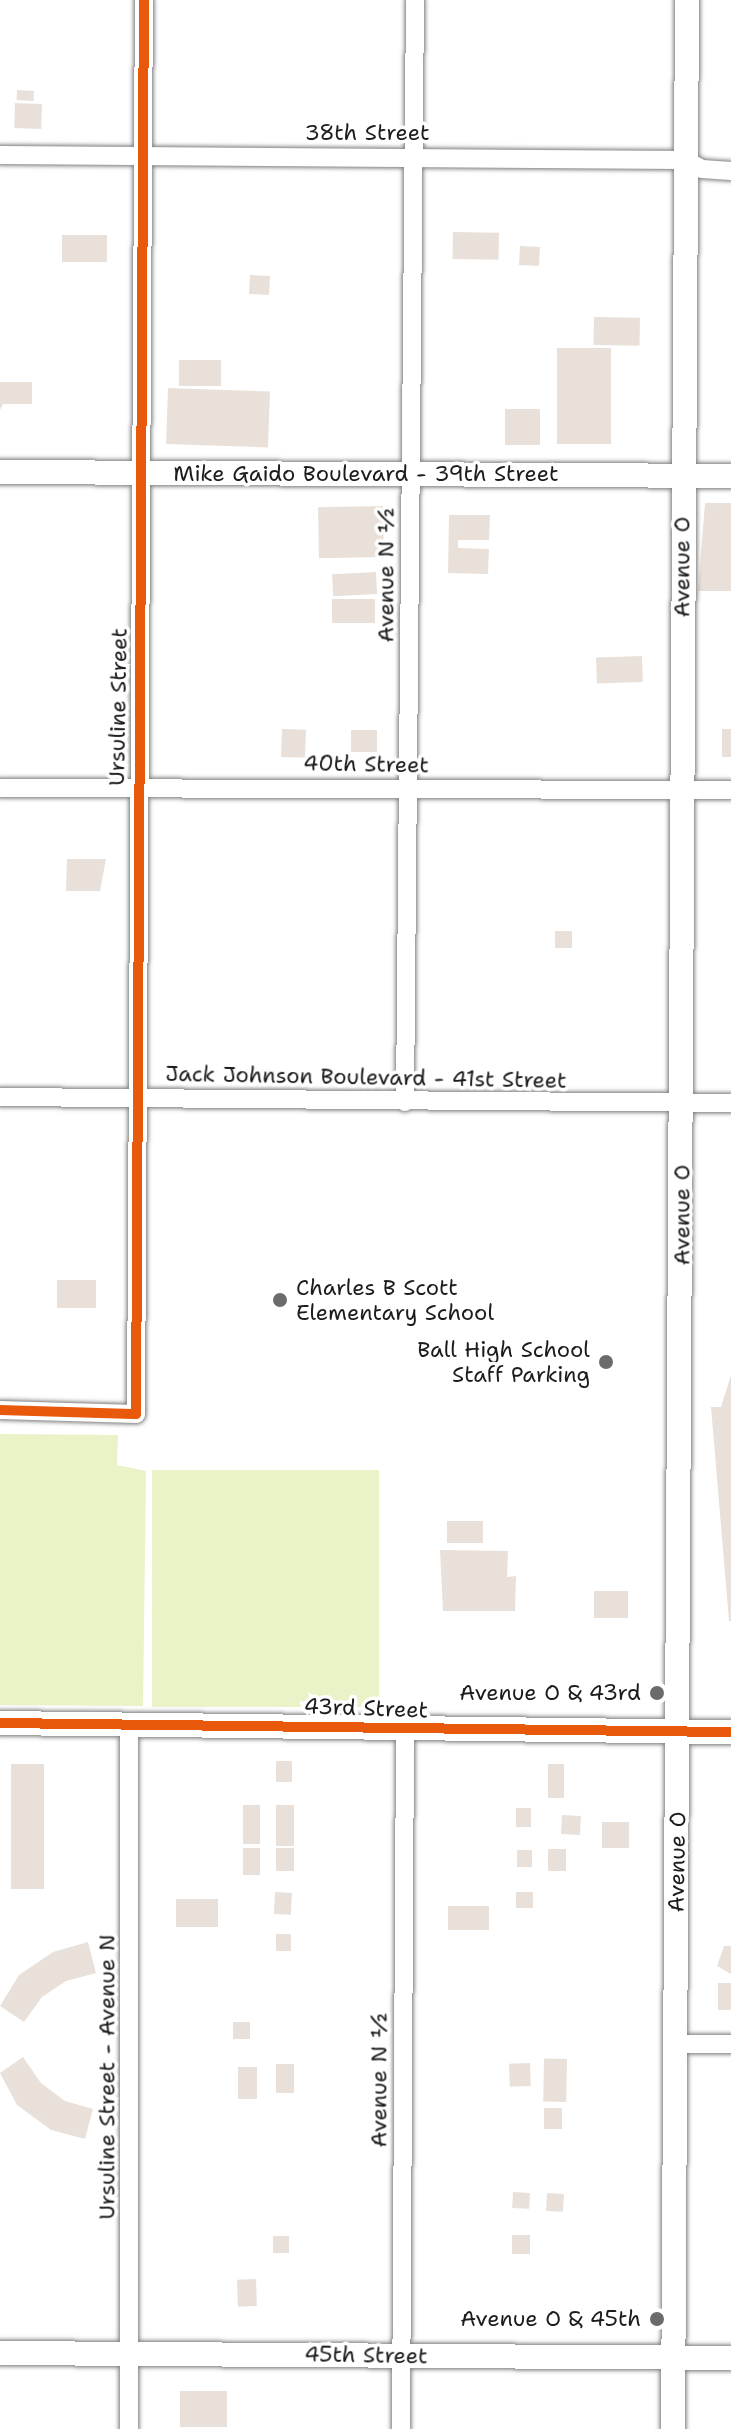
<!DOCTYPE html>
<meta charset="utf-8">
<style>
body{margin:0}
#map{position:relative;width:731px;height:2429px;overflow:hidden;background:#fff;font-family:"Shantell Sans",sans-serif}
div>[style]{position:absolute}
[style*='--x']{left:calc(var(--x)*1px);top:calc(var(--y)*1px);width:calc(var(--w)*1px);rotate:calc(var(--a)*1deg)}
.green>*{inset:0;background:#eaf2c7;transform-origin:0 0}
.building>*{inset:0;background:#e9e1d9;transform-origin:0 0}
.roads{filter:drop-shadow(0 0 2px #828282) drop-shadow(0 0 2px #828282)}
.street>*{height:18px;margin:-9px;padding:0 9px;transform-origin:9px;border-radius:9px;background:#fff}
.secondary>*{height:24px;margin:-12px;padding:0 12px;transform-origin:12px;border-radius:12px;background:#fff}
.cycleway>*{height:10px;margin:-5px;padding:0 5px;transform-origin:5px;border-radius:5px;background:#e8590c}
.dots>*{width:22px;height:22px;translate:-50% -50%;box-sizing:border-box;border:4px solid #fff;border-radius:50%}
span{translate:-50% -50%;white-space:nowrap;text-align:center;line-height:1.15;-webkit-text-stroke:7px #fff;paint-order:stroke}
.street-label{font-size:22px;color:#1c1c1c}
.poi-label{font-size:22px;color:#1c1c1c}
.left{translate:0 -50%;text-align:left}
.right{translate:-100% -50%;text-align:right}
</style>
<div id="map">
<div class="green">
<i style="clip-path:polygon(0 1434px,118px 1435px,117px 1465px,146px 1471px,143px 1706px,0 1705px)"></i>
<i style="left:379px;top:1470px;width:237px;height:227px;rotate:90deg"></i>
</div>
<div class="building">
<i style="left:17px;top:90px;width:17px;height:10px;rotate:3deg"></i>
<i style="left:15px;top:103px;width:27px;height:25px;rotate:2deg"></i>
<i style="left:453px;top:232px;width:46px;height:27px;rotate:1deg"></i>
<i style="left:62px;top:235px;width:45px;height:27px"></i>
<i style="left:520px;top:246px;width:20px;height:19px;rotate:3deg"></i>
<i style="left:250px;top:275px;width:20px;height:19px;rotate:3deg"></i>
<i style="left:594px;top:317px;width:46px;height:28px;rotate:1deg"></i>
<i style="left:557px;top:348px;width:54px;height:96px"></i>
<i style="left:179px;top:360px;width:42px;height:26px"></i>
<i style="clip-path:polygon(0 382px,32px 382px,32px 404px,3px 404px,0 410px)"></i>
<i style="left:168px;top:388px;width:102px;height:56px;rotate:2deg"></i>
<i style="left:505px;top:409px;width:35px;height:36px"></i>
<i style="clip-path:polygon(705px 503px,731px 503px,731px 591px,698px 591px)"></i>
<i style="left:383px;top:506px;width:51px;height:65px;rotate:89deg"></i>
<i style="clip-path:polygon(449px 515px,490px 515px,489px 540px,458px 540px,458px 548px,489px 549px,488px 574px,448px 573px)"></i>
<i style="left:376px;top:572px;width:22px;height:44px;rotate:87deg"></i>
<i style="left:332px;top:599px;width:43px;height:24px"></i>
<i style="left:642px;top:656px;width:26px;height:46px;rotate:88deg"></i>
<i style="left:282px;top:729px;width:24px;height:28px;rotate:2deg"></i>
<i style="left:722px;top:729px;width:9px;height:28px"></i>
<i style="left:377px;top:730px;width:22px;height:26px;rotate:90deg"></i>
<i style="clip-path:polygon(67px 859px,106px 859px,100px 891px,66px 891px)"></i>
<i style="left:555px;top:931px;width:17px;height:17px"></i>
<i style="left:57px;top:1280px;width:39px;height:28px"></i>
<i style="clip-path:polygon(731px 1375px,731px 1621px,729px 1621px,711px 1407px,721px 1407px)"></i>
<i style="left:447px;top:1521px;width:36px;height:22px"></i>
<i style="clip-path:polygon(440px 1550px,508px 1551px,507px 1577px,516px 1576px,515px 1611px,443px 1611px)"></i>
<i style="left:594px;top:1591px;width:34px;height:27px"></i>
<i style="left:276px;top:1761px;width:16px;height:21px"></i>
<i style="left:11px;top:1764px;width:33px;height:125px"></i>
<i style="left:548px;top:1764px;width:16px;height:34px"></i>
<i style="left:243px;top:1805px;width:17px;height:39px"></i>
<i style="left:276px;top:1805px;width:18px;height:41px"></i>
<i style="left:516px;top:1808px;width:15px;height:19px"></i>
<i style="left:562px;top:1815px;width:19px;height:19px;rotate:3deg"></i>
<i style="left:602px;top:1822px;width:27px;height:26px"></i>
<i style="left:243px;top:1848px;width:17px;height:27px"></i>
<i style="left:276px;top:1848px;width:18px;height:23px"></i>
<i style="left:548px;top:1849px;width:18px;height:22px"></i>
<i style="left:517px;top:1850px;width:15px;height:17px"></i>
<i style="left:275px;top:1892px;width:17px;height:22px;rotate:3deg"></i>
<i style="left:516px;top:1892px;width:17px;height:16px"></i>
<i style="left:176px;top:1899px;width:42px;height:28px"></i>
<i style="left:448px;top:1906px;width:41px;height:24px"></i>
<i style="left:276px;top:1934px;width:15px;height:17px"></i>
<i style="clip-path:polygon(88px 1942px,96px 1973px,66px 1981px,42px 1997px,24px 2022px,0 2006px,19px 1975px,53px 1952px)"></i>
<i style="clip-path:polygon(724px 1946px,731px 1946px,731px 1974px,717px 1966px)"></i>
<i style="left:718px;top:1983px;width:13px;height:27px"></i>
<i style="left:233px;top:2022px;width:17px;height:17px"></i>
<i style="clip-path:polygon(23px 2057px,41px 2083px,65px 2101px,93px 2109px,85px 2139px,51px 2130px,17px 2105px,0 2073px)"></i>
<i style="left:567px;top:2059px;width:43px;height:23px;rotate:91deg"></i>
<i style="left:530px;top:2063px;width:23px;height:21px;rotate:88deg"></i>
<i style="left:276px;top:2064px;width:18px;height:29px"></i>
<i style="left:238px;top:2067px;width:19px;height:32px"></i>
<i style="left:544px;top:2108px;width:18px;height:21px"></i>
<i style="left:513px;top:2192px;width:17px;height:16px;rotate:3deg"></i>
<i style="left:547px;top:2193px;width:17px;height:18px;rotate:3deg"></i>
<i style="left:512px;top:2235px;width:18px;height:19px"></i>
<i style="left:273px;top:2236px;width:16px;height:17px"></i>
<i style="left:256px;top:2279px;width:27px;height:19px;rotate:88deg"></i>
<i style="left:180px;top:2391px;width:47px;height:36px"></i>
</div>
<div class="roads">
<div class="street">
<i style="--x:0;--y:155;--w:685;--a:0.42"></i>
<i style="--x:685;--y:160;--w:19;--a:28"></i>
<i style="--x:702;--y:169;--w:29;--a:4"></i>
<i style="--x:0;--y:788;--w:731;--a:0.16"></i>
<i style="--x:0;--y:1097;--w:731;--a:0.47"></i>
<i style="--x:405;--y:1102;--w:1102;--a:-89.48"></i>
<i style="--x:0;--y:1410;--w:136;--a:1.7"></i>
<i style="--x:136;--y:1414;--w:1414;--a:-89.68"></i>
<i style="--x:129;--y:1724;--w:705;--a:90"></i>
<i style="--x:674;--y:2044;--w:57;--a:0"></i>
<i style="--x:401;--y:2429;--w:699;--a:-89.67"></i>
</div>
<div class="secondary">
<i style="--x:0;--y:472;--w:731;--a:0.31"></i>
<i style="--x:0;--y:1723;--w:731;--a:0.71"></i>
<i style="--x:0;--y:2353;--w:731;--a:0.39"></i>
<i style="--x:673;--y:2429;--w:2429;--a:-89.67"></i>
</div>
</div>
<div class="cycleway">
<i style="--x:0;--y:1410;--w:136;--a:1.7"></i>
<i style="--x:136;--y:1414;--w:1414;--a:-89.68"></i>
<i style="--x:0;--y:1723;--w:731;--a:0.71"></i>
</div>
<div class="dots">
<i style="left:280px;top:1300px;background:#6b6b6b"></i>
<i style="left:606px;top:1362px;background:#6b6b6b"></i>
<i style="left:657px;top:1693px;background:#6b6b6b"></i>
<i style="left:657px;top:2319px;background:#6b6b6b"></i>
</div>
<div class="street-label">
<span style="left:367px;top:133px">38th Street</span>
<span style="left:366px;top:474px">Mike Gaido Boulevard - 39th Street</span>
<span style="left:682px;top:567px;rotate:-90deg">Avenue O</span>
<span style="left:386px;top:575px;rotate:-90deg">Avenue N ½</span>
<span style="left:118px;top:707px;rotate:-89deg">Ursuline Street</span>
<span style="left:366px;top:764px;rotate:1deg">40th Street</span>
<span style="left:366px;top:1077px;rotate:1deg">Jack Johnson Boulevard - 41st Street</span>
<span style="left:682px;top:1215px;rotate:-90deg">Avenue O</span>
<span style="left:366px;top:1708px;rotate:2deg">43rd Street</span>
<span style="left:677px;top:1862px;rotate:-89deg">Avenue O</span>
<span style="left:107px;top:2077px;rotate:-90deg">Ursuline Street - Avenue N</span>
<span style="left:379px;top:2080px;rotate:-90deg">Avenue N ½</span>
<span style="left:366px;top:2355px;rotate:1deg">45th Street</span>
</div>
<div class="poi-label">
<span class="left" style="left:296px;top:1300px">Charles B Scott<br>Elementary School</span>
<span class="right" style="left:590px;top:1362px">Ball High School<br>Staff Parking</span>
<span class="right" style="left:641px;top:1693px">Avenue O &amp; 43rd</span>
<span class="right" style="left:641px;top:2319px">Avenue O &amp; 45th</span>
</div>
</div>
